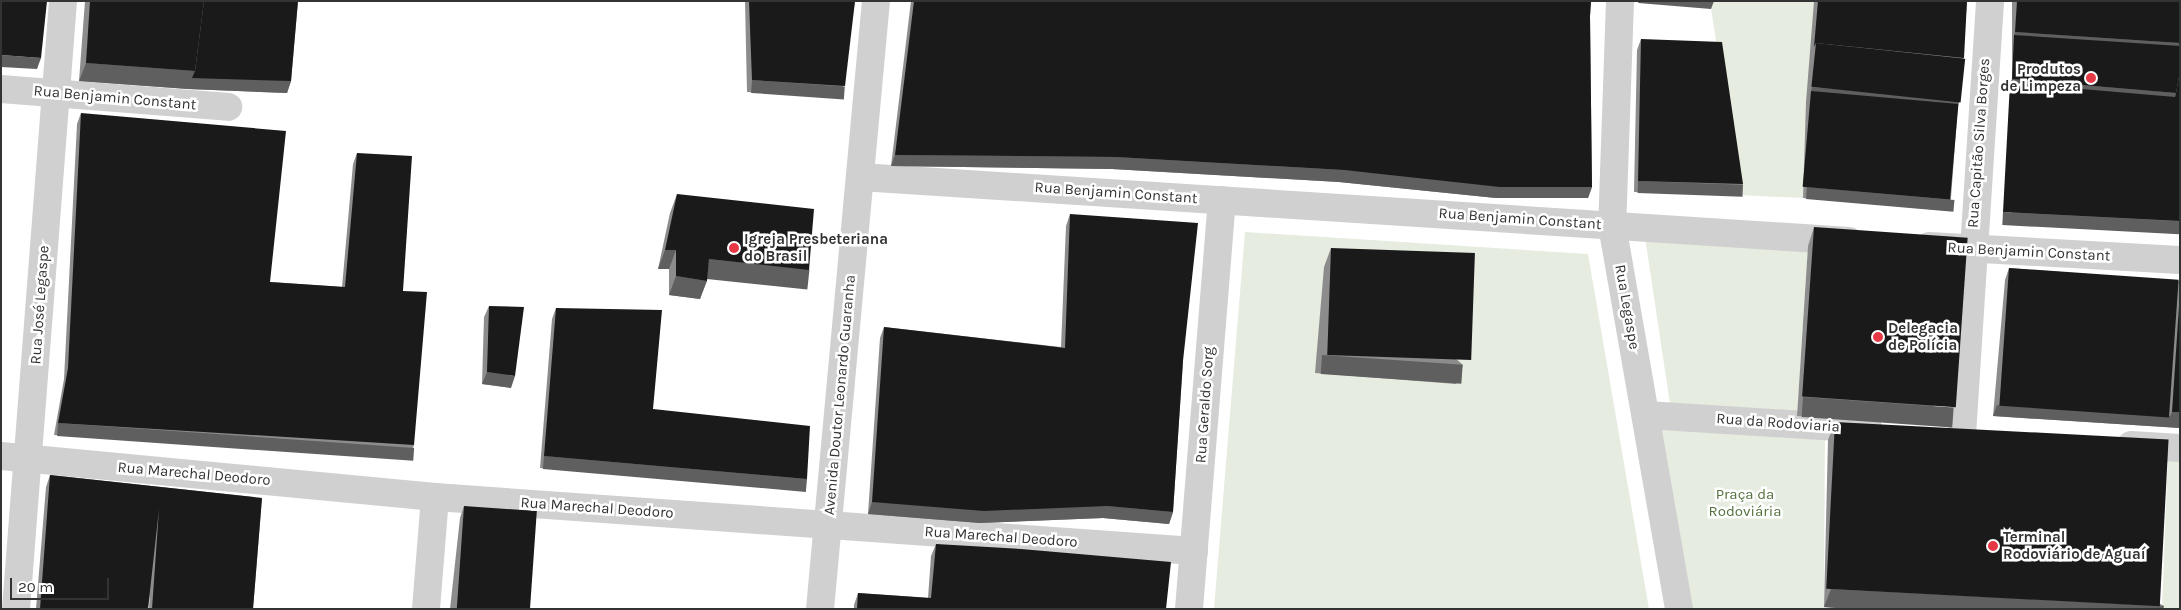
<!DOCTYPE html>
<meta charset="utf-8">
<style>
body{margin:0}
#map{position:relative;width:2181px;height:610px;overflow:hidden;background:#fff;font-family:Karla,sans-serif}
div>[style]{position:absolute}
[style*='--x']{left:calc(var(--x)*1px);top:calc(var(--y)*1px);width:calc(var(--w)*1px);rotate:calc(var(--a)*1deg)}
.green>*{inset:0;background:#e6ecdf}
.street>*{height:28px;margin:-14px;padding:0 14px;transform-origin:14px;border-radius:14px;background:#d0d0d0}
.wall>*{inset:0;background:#8c8c8c;transform-origin:0 0}
.shaded-wall>*{inset:0;background:#5f5f5f;transform-origin:0 0}
.building>*{inset:0;background:#1a1a1a;transform-origin:0 0}
.dots>*{width:14px;height:14px;translate:-50% -50%;box-sizing:border-box;border:2px solid #fff;border-radius:50%}
span{translate:-50% -50%;white-space:nowrap;text-align:center;line-height:1.15;-webkit-text-stroke:5px #fff;paint-order:stroke}
.poi-label{font-size:15px;color:#333;font-weight:700}
.right{translate:-100% -50%;text-align:right}
.left{translate:0 -50%;text-align:left}
.street-label{font-size:15px;color:#333}
.park-label{font-size:15px;color:#56703f}
.frame{position:absolute;inset:0;border:2px solid #333;pointer-events:none}
.scale{position:absolute;left:10px;top:578px;width:99px;height:22px;box-sizing:border-box;border:2px solid #333;border-top:0;padding-left:6px;font-size:15px;line-height:18px;white-space:nowrap;color:#333;-webkit-text-stroke:4px #fff;paint-order:stroke}
</style>
<div id="map">
<div class="green">
<i style="clip-path:polygon(1710px 1px,1814px 1px,1803px 198px,1739px 195px)"></i>
<i style="clip-path:polygon(1245px 232px,1588px 254px,1649px 609px,1214px 609px)"></i>
<i style="clip-path:polygon(1645px 237px,1808px 246px,1797px 416px,1670px 404px)"></i>
<i style="clip-path:polygon(1646px 415px,1825px 426px,1824px 607px,1839px 609px,1687px 609px)"></i>
<i style="clip-path:polygon(2168px 455px,2180px 456px,2180px 609px,2162px 609px)"></i>
</div>
<div class="street">
<i style="--x:1620;--y:1;--w:224;--a:92"></i>
<i style="--x:1612;--y:225;--w:390;--a:80.1"></i>
<i style="--x:1;--y:89;--w:228;--a:4.5"></i>
<i style="--x:860;--y:177;--w:991;--a:3.7"></i>
<i style="--x:1929;--y:246;--w:251;--a:3.2"></i>
<i style="--x:1646;--y:415;--w:223;--a:3.6"></i>
<i style="--x:1962;--y:435;--w:435;--a:-86.3"></i>
<i style="--x:2131;--y:445;--w:49;--a:3.5"></i>
<i style="--x:1;--y:456;--w:436;--a:5.4"></i>
<i style="--x:435;--y:497;--w:761;--a:4.07"></i>
<i style="--x:16;--y:609;--w:610;--a:-85.58"></i>
<i style="--x:426;--y:609;--w:112;--a:-85.4"></i>
<i style="--x:820;--y:609;--w:611;--a:-84.74"></i>
<i style="--x:1189;--y:609;--w:410;--a:-85.4"></i>
</div>
<div class="wall">
<i style="clip-path:polygon(85px 1px,298px 1px,291px 81px,287px 93px,188px 89px,79px 81px)"></i>
<i style="clip-path:polygon(745px 1px,855px 1px,841px 98px,747px 92px)"></i>
<i style="clip-path:polygon(911px 1px,1591px 1px,1590px 16px,1592px 187px,1588px 198px,1496px 198px,1339px 182px,1112px 169px,891px 166px)"></i>
<i style="clip-path:polygon(1814px 1px,1967px 1px,1960px 100px,1958px 104px,1950px 211px,1803px 198px,1806px 102px)"></i>
<i style="left:2012px;top:1px;width:168px;height:223px"></i>
<i style="clip-path:polygon(1641px 39px,1743px 184px,1739px 195px,1634px 192px,1637px 50px)"></i>
<i style="clip-path:polygon(81px 113px,270px 282px,342px 287px,353px 164px,357px 153px,403px 291px,414px 445px,410px 457px,54px 435px,64px 379px,77px 124px)"></i>
<i style="clip-path:polygon(677px 194px,809px 270px,802px 288px,707px 278px,700px 299px,669px 295px,669px 269px,658px 269px,670px 213px)"></i>
<i style="clip-path:polygon(1070px 214px,1183px 361px,1173px 512px,1169px 524px,1103px 518px,980px 523px,868px 514px,880px 338px,884px 327px,1061px 347px,1066px 226px)"></i>
<i style="clip-path:polygon(1814px 227px,1947px 426px,1797px 416px,1808px 246px)"></i>
<i style="clip-path:polygon(1331px 248px,1463px 365px,1456px 384px,1315px 373px,1324px 267px)"></i>
<i style="clip-path:polygon(2009px 268px,2179px 281px,2180px 280px,2180px 428px,1993px 416px,2005px 280px)"></i>
<i style="clip-path:polygon(489px 306px,511px 388px,482px 384px,484px 317px)"></i>
<i style="clip-path:polygon(556px 308px,653px 409px,807px 479px,802px 490px,540px 468px,552px 319px)"></i>
<i style="clip-path:polygon(1835px 422px,2164px 606px,2163px 609px,1849px 609px,1824px 607px,1828px 440px)"></i>
<i style="clip-path:polygon(50px 475px,262px 498px,253px 609px,149px 609px,150px 591px,148px 609px,36px 609px,46px 487px)"></i>
<i style="clip-path:polygon(464px 506px,527px 609px,450px 609px,460px 518px)"></i>
<i style="clip-path:polygon(936px 544px,1166px 609px,854px 609px,854px 605px,858px 593px,928px 598px,931px 556px)"></i>
</div>
<div class="shaded-wall">
<i style="clip-path:polygon(1639px 1px,1714px 1px,1711px 9px,1638px 3px)"></i>
<i style="clip-path:polygon(2015px 32px,2180px 43px,2180px 56px,2014px 35px)"></i>
<i style="clip-path:polygon(1px 55px,41px 58px,37px 69px,1px 67px)"></i>
<i style="clip-path:polygon(86px 63px,195px 71px,291px 81px,287px 93px,188px 89px,79px 81px)"></i>
<i style="clip-path:polygon(2012px 79px,2176px 93px,2171px 109px,2010px 83px)"></i>
<i style="left:752px;top:80px;width:93px;height:13px;rotate:4deg"></i>
<i style="clip-path:polygon(1812px 87px,1960px 100px,1954px 115px,1811px 91px)"></i>
<i style="clip-path:polygon(895px 155px,1116px 157px,1344px 170px,1592px 187px,1588px 198px,1496px 198px,1339px 182px,1112px 169px,891px 166px)"></i>
<i style="left:1638px;top:181px;width:105px;height:12px;rotate:2deg"></i>
<i style="left:1807px;top:187px;width:148px;height:12px;rotate:5deg"></i>
<i style="left:2003px;top:212px;width:177px;height:13px;rotate:3deg"></i>
<i style="clip-path:polygon(665px 250px,676px 250px,669px 269px,658px 269px)"></i>
<i style="left:709px;top:259px;width:101px;height:20px;rotate:6deg"></i>
<i style="clip-path:polygon(676px 276px,707px 281px,700px 299px,669px 295px)"></i>
<i style="left:1322px;top:355px;width:141px;height:19px;rotate:4deg"></i>
<i style="clip-path:polygon(487px 372px,515px 376px,511px 388px,482px 384px)"></i>
<i style="left:1803px;top:397px;width:151px;height:20px;rotate:4deg"></i>
<i style="clip-path:polygon(1997px 405px,2170px 416px,2172px 412px,2180px 412px,2180px 428px,1993px 416px)"></i>
<i style="left:58px;top:423px;width:357px;height:13px;rotate:4deg"></i>
<i style="left:544px;top:456px;width:264px;height:13px;rotate:5deg"></i>
<i style="clip-path:polygon(872px 502px,1107px 506px,1173px 512px,1169px 524px,1103px 518px,980px 523px,868px 514px)"></i>
<i style="clip-path:polygon(1831px 589px,2164px 606px,2163px 609px,1849px 609px,1824px 607px)"></i>
</div>
<div class="building">
<i style="clip-path:polygon(1px 1px,47px 1px,41px 58px,1px 55px)"></i>
<i style="clip-path:polygon(90px 1px,204px 1px,195px 71px,86px 63px)"></i>
<i style="clip-path:polygon(204px 1px,298px 1px,291px 81px,192px 78px,195px 71px)"></i>
<i style="clip-path:polygon(749px 1px,855px 1px,845px 86px,752px 80px)"></i>
<i style="clip-path:polygon(914px 1px,1591px 1px,1590px 16px,1592px 187px,1500px 187px,1344px 170px,1116px 157px,895px 155px)"></i>
<i style="clip-path:polygon(1818px 1px,1967px 1px,1964px 58px,1816px 43px,1814px 47px)"></i>
<i style="clip-path:polygon(2017px 1px,2180px 1px,2180px 43px,2015px 32px)"></i>
<i style="clip-path:polygon(2014px 35px,2180px 46px,2180px 71px,2176px 93px,2012px 79px)"></i>
<i style="clip-path:polygon(1641px 39px,1722px 42px,1743px 184px,1638px 181px)"></i>
<i style="left:1816px;top:43px;width:150px;height:44px;rotate:6deg"></i>
<i style="clip-path:polygon(2180px 71px,2180px 221px,2003px 212px,2010px 83px,2175px 97px,2176px 93px)"></i>
<i style="left:1811px;top:91px;width:148px;height:96px;rotate:5deg"></i>
<i style="clip-path:polygon(81px 113px,286px 131px,270px 282px,345px 287px,357px 153px,412px 156px,403px 291px,427px 292px,414px 445px,58px 423px,68px 368px)"></i>
<i style="clip-path:polygon(677px 194px,814px 209px,809px 270px,709px 259px,707px 281px,676px 276px,676px 250px,665px 250px)"></i>
<i style="clip-path:polygon(1070px 214px,1198px 223px,1183px 361px,1173px 512px,1107px 506px,984px 511px,872px 502px,884px 327px,1065px 348px)"></i>
<i style="left:1814px;top:227px;width:154px;height:170px;rotate:4deg"></i>
<i style="left:1331px;top:248px;width:144px;height:107px;rotate:2deg"></i>
<i style="left:2009px;top:268px;width:170px;height:138px;rotate:4deg"></i>
<i style="clip-path:polygon(2180px 291px,2180px 412px,2172px 412px)"></i>
<i style="clip-path:polygon(489px 306px,524px 307px,515px 376px,487px 372px)"></i>
<i style="clip-path:polygon(556px 308px,662px 310px,653px 409px,810px 426px,807px 479px,544px 456px)"></i>
<i style="left:1835px;top:422px;width:334px;height:167px;rotate:3deg"></i>
<i style="clip-path:polygon(50px 475px,262px 498px,253px 609px,152px 609px,159px 509px,148px 609px,40px 609px)"></i>
<i style="left:464px;top:506px;width:73px;height:104px;rotate:4deg"></i>
<i style="clip-path:polygon(936px 544px,1021px 549px,1171px 562px,1166px 609px,857px 609px,858px 593px,931px 598px)"></i>
</div>
<div class="dots">
<i style="left:2091px;top:78px;background:#e63946"></i>
<i style="left:734px;top:248px;background:#e63946"></i>
<i style="left:1878px;top:337px;background:#e63946"></i>
<i style="left:1993px;top:546px;background:#e63946"></i>
</div>
<div class="poi-label">
<span class="right" style="left:2081px;top:78px">Produtos<br>de Limpeza</span>
<span class="left" style="left:744px;top:248px">Igreja Presbeteriana<br>do Brasil</span>
<span class="left" style="left:1888px;top:337px">Delegacia<br>de Polícia</span>
<span class="left" style="left:2003px;top:546px">Terminal<br>Rodoviário de Aguaí</span>
</div>
<div class="street-label">
<span style="left:115px;top:98px;rotate:5deg">Rua Benjamin Constant</span>
<span style="left:1979px;top:143px;rotate:-86deg">Rua Capitão Silva Borges</span>
<span style="left:1116px;top:193px;rotate:4deg">Rua Benjamin Constant</span>
<span style="left:1520px;top:219px;rotate:4deg">Rua Benjamin Constant</span>
<span style="left:2029px;top:252px;rotate:3deg">Rua Benjamin Constant</span>
<span style="left:40px;top:305px;rotate:-86deg">Rua José Legaspe</span>
<span style="left:1627px;top:307px;rotate:80deg">Rua Legaspe</span>
<span style="left:840px;top:395px;rotate:-85deg">Avenida Doutor Leonardo Guaranha</span>
<span style="left:1205px;top:405px;rotate:-86deg">Rua Geraldo Sorg</span>
<span style="left:1778px;top:423px;rotate:4deg">Rua da Rodoviaria</span>
<span style="left:194px;top:474px;rotate:5deg">Rua Marechal Deodoro</span>
<span style="left:597px;top:508px;rotate:4deg">Rua Marechal Deodoro</span>
<span style="left:1001px;top:537px;rotate:4deg">Rua Marechal Deodoro</span>
</div>
<div class="park-label">
<span style="left:1745px;top:503px">Praça da<br>Rodoviária</span>
</div>
<div class="frame"></div>
<div class="scale">20 m</div>
</div>
